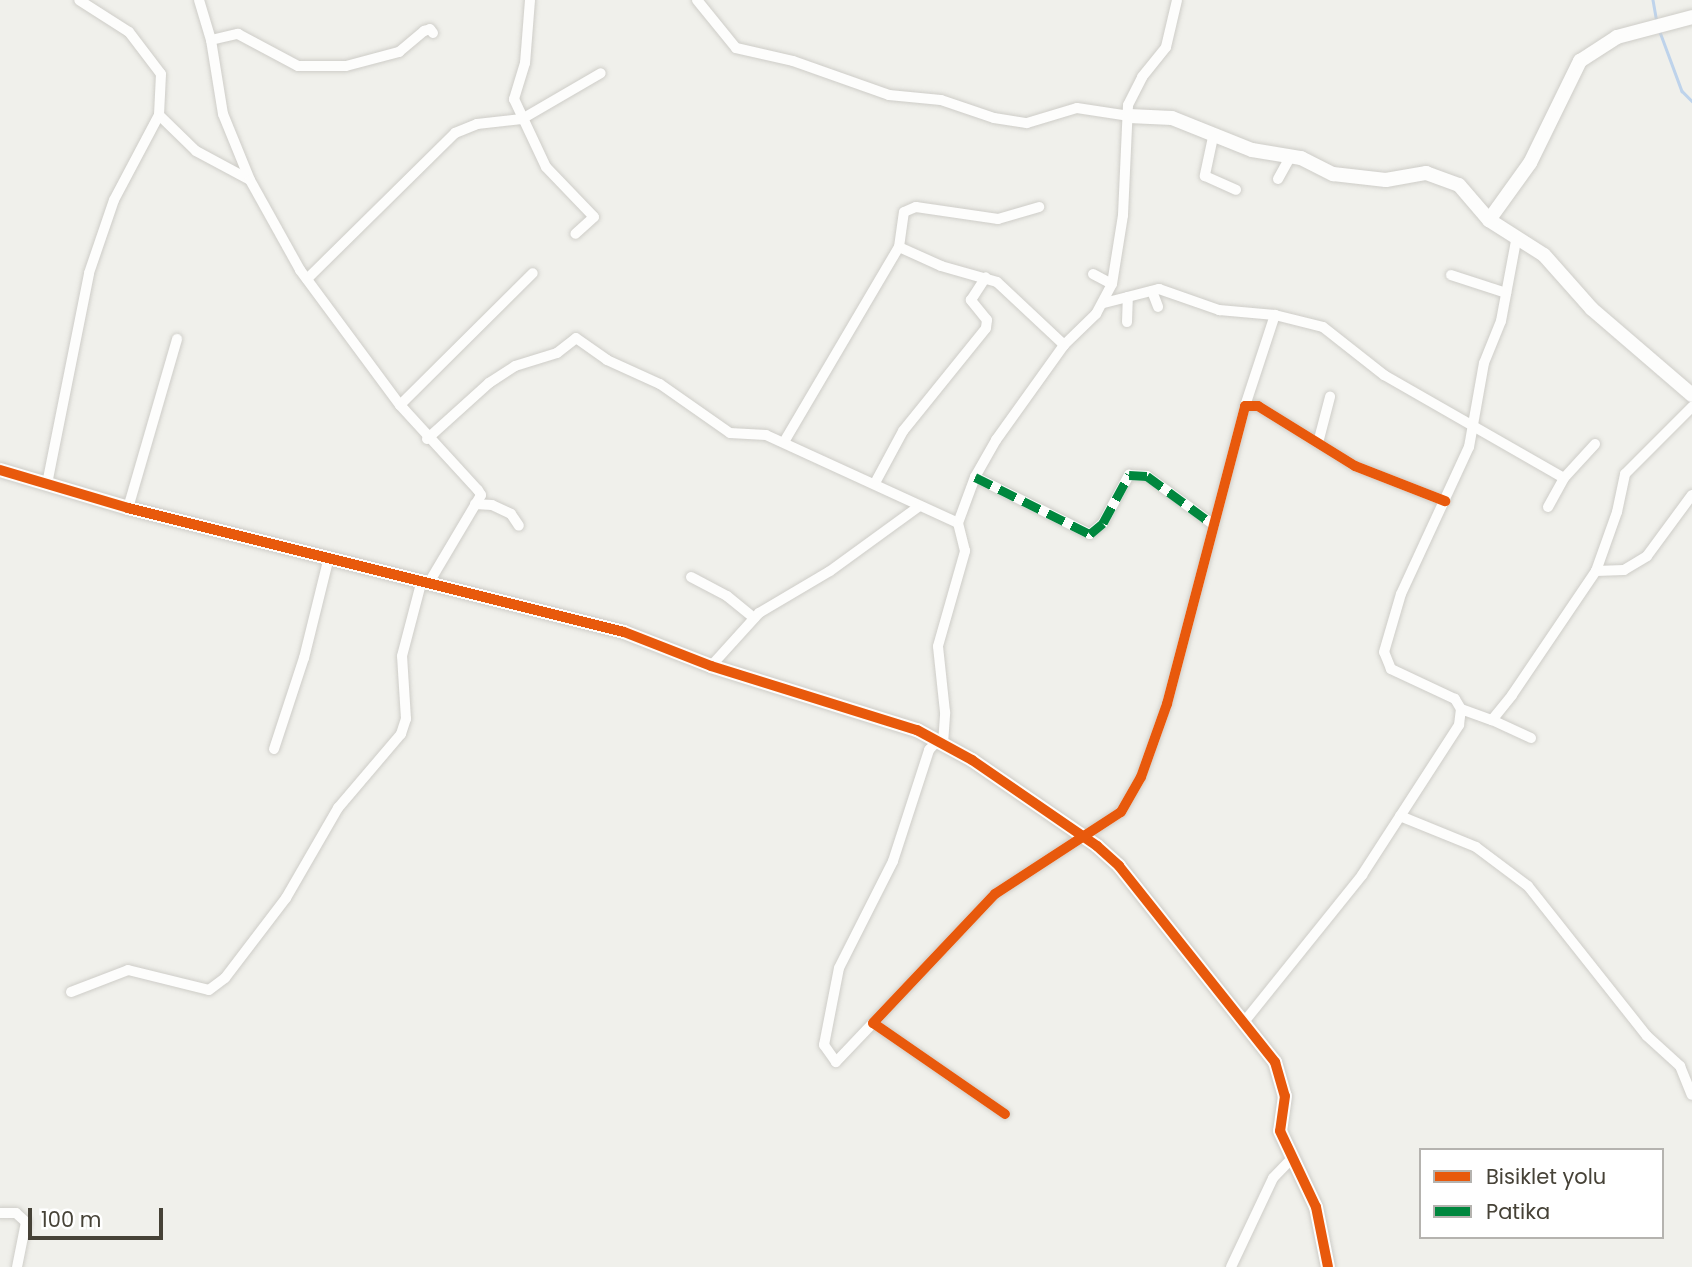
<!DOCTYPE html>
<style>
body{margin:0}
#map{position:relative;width:1692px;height:1267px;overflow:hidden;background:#f0f0eb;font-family:Poppins,sans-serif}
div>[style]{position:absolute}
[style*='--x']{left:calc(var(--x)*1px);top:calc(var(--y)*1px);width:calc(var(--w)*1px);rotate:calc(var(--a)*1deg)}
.stream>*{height:2.5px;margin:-1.25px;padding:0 1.25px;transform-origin:1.25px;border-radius:1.25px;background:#bed3eb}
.roads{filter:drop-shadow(0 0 2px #cecdc8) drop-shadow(0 0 2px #cecdc8)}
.minor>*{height:10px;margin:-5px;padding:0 5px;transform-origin:5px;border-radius:5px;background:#fdfdfc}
.tertiary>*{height:14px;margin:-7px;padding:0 7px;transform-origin:7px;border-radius:7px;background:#fdfdfc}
.quiet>*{height:9px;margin-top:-4.5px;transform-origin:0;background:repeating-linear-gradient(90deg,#00873e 0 18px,transparent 0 27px)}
.cycleway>*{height:10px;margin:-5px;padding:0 5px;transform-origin:5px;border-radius:5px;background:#e8590c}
span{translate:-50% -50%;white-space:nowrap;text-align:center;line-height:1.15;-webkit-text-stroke:5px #fff;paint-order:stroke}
.legend{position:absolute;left:1419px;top:1148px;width:245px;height:91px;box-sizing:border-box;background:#fff;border:2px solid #b5b3af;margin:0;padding:9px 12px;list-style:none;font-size:21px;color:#464237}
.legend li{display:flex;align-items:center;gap:14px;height:35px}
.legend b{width:35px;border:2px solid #b5b3af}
.scale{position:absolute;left:28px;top:1208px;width:135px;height:32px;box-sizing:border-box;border:4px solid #464237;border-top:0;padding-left:9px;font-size:21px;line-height:24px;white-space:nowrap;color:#464237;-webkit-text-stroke:5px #fff;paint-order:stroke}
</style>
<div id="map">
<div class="stream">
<i style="--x:1653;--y:0;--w:22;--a:80"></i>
<i style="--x:1660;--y:32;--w:63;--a:69.6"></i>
<i style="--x:1682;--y:91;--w:14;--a:45"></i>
</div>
<div class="roads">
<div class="minor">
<i style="--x:199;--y:0;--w:42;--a:73.3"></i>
<i style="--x:211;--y:40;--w:75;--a:80.8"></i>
<i style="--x:223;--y:114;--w:71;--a:67.8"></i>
<i style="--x:530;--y:0;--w:63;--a:94.5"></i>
<i style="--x:525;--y:63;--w:38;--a:107"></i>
<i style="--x:514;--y:99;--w:75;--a:64.8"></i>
<i style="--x:546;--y:167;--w:69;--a:46.2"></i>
<i style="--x:594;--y:217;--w:25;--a:138"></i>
<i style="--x:697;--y:0;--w:62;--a:50.9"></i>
<i style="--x:736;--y:48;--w:58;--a:12.8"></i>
<i style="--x:793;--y:61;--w:102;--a:19.5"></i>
<i style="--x:889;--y:95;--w:52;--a:5.5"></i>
<i style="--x:941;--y:100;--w:56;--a:18.8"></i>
<i style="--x:994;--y:118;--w:33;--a:9"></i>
<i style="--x:1027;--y:123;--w:52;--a:-16.7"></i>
<i style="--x:1077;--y:108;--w:53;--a:8.7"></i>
<i style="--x:211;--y:40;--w:28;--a:-13"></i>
<i style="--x:238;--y:34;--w:68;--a:28.1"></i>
<i style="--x:298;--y:66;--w:48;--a:0"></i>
<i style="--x:346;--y:66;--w:55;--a:-14.8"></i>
<i style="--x:399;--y:52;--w:33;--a:-40"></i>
<i style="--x:424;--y:31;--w:6;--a:-18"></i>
<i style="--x:430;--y:29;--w:5;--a:53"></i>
<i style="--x:159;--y:115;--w:52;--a:44.2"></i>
<i style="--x:196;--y:151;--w:61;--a:28.2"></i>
<i style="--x:250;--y:180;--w:103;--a:60.9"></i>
<i style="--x:300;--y:270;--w:168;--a:53.5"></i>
<i style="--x:400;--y:405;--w:115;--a:47.5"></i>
<i style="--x:478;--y:490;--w:6;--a:59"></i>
<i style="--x:481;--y:495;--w:100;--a:120.7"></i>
<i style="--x:1213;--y:137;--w:40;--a:102"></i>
<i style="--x:1205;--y:176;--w:34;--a:24"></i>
<i style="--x:1278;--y:179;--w:26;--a:-61"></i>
<i style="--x:899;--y:247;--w:46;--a:24.3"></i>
<i style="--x:941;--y:266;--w:58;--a:15.9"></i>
<i style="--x:997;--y:282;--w:92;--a:43.2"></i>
<i style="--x:1093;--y:274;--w:21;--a:28"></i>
<i style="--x:1451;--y:275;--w:58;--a:18.1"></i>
<i style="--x:307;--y:279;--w:208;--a:-44.6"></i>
<i style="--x:455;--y:133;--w:24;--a:-22"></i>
<i style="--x:477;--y:124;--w:45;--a:-6.3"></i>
<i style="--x:522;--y:119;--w:91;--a:-30.2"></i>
<i style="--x:1152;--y:291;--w:17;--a:69"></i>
<i style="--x:1104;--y:303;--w:57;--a:-14.3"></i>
<i style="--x:1159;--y:289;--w:64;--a:19.3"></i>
<i style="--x:1219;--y:310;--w:56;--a:5.1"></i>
<i style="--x:1275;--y:315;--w:49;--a:14"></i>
<i style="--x:1323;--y:327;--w:78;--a:38.2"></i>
<i style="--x:1384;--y:375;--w:207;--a:29.8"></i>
<i style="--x:1127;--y:322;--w:25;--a:-88"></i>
<i style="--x:400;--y:405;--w:187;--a:-44.8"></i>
<i style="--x:1245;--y:406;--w:96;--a:-71.8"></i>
<i style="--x:427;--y:439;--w:84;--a:-42.1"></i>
<i style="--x:489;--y:383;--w:31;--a:-33"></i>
<i style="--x:515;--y:366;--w:44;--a:-17.2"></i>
<i style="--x:557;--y:353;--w:24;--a:-38"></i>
<i style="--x:576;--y:338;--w:38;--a:35"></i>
<i style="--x:607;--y:360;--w:58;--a:24.4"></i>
<i style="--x:660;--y:384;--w:85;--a:35"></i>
<i style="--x:730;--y:433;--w:36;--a:3"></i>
<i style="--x:766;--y:435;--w:211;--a:24.6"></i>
<i style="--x:784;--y:442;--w:226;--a:-59.5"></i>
<i style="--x:899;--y:247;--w:35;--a:-82"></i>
<i style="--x:904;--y:212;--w:13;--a:-23"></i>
<i style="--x:916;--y:207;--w:83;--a:8.3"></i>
<i style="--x:998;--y:219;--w:43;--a:-16.3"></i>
<i style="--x:1318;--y:443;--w:48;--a:-75.4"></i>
<i style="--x:975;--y:477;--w:128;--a:26.4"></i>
<i style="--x:1090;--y:534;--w:17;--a:-40"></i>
<i style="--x:1103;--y:523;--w:55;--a:-61.6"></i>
<i style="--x:1129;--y:475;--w:18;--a:3"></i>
<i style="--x:1147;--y:476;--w:83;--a:36.2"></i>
<i style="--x:875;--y:483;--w:59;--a:-61.7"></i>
<i style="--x:903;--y:431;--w:132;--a:-51.1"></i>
<i style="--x:986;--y:328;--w:8;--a:-83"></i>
<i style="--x:987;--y:320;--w:26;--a:-129"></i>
<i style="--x:971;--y:300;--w:27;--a:-57"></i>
<i style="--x:47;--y:484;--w:215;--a:-78.7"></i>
<i style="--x:89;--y:273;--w:77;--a:-71.1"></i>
<i style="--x:114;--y:200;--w:96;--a:-62.1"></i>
<i style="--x:159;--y:115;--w:41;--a:-87.2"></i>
<i style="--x:161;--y:74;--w:53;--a:-127.3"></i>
<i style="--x:129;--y:32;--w:59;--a:-147.4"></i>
<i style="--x:475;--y:504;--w:17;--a:3"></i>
<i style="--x:492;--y:505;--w:21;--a:25"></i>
<i style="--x:511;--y:514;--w:14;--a:56"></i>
<i style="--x:1548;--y:507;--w:33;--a:-61"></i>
<i style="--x:1564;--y:478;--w:46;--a:-47.6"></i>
<i style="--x:128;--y:508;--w:176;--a:-73.8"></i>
<i style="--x:1596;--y:571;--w:28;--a:-2"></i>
<i style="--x:1624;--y:570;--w:27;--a:-31"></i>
<i style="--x:1647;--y:556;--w:76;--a:-53.6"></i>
<i style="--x:691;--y:577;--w:41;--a:27.8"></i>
<i style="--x:727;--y:596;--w:35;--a:39"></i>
<i style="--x:711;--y:666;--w:72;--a:-47.8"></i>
<i style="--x:759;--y:613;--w:82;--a:-30.6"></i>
<i style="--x:830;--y:571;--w:109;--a:-36"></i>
<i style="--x:1461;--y:709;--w:33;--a:20"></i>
<i style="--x:1492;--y:720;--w:32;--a:-51"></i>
<i style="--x:1512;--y:695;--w:150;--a:-55.9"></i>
<i style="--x:1596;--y:571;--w:63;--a:-70.4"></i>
<i style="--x:1617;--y:512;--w:39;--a:-78"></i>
<i style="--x:1625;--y:474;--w:95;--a:-45"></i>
<i style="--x:1492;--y:720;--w:43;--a:24.8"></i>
<i style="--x:943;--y:744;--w:32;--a:-86"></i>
<i style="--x:945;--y:712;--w:66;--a:-96.1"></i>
<i style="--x:938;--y:646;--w:99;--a:-74.1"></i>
<i style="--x:965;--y:551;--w:29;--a:-104"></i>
<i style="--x:958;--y:523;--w:49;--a:-69.7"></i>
<i style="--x:975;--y:477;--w:43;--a:-60.4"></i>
<i style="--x:996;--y:440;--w:117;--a:-54.4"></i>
<i style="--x:1064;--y:345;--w:45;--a:-44.1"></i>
<i style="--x:1096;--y:314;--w:34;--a:-62"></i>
<i style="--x:1112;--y:284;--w:70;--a:-80.9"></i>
<i style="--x:1123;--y:215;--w:110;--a:-87.4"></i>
<i style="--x:1128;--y:105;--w:31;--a:-63"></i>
<i style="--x:1142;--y:77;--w:38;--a:-51"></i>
<i style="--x:1166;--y:47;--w:48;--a:-76.8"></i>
<i style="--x:274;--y:749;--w:96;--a:-71.8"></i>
<i style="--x:304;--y:658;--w:104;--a:-76.1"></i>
<i style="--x:1400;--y:816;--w:82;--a:22.2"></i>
<i style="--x:1476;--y:847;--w:65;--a:36.9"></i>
<i style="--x:1528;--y:886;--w:191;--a:51.6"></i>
<i style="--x:1647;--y:1036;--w:45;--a:42.3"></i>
<i style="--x:1680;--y:1066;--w:31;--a:68"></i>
<i style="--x:71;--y:992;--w:61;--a:-21.1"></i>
<i style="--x:128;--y:970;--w:83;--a:13.9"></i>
<i style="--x:209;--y:990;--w:20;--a:-37"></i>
<i style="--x:225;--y:978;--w:101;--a:-52.7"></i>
<i style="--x:286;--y:898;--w:104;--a:-60"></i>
<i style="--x:338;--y:808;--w:97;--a:-49.6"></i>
<i style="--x:401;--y:734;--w:16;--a:-72"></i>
<i style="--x:406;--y:719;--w:63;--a:-93.6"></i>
<i style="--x:402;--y:656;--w:79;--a:-75.3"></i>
<i style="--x:1244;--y:1022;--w:189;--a:-51.2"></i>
<i style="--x:1362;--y:875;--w:179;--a:-57.1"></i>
<i style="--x:1459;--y:725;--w:16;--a:-83"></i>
<i style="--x:1461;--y:709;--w:12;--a:-121"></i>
<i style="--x:1455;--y:699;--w:71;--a:-154.9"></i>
<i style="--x:1391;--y:669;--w:18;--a:-112"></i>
<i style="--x:1384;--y:652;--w:60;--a:-73.7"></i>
<i style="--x:1401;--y:594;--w:162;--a:-65.2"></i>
<i style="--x:1469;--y:447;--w:85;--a:-79.9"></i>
<i style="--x:1484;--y:363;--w:45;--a:-68"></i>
<i style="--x:1501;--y:321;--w:81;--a:-79.4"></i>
<i style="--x:873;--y:1023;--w:54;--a:133.5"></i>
<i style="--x:836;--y:1062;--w:21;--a:-125"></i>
<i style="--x:824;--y:1045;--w:78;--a:-79"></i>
<i style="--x:839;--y:968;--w:120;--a:-63.2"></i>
<i style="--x:893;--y:861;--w:117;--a:-72"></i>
<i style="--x:929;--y:750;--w:12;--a:-48"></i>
<i style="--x:1005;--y:1114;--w:160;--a:-145.4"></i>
<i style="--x:873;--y:1023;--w:178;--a:-46.6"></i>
<i style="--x:995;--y:894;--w:150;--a:-33.1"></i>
<i style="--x:1121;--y:812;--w:40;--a:-60.3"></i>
<i style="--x:1141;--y:777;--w:77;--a:-70.4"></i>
<i style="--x:1167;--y:704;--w:308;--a:-75.3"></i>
<i style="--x:1245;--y:406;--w:13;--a:0"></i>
<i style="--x:1258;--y:406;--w:114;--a:31.7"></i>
<i style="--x:1355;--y:466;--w:97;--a:21.3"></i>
<i style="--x:0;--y:1213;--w:16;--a:0"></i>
<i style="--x:16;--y:1213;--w:13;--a:42"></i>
<i style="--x:26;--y:1222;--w:46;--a:101.3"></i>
<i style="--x:1231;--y:1267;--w:98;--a:-64.7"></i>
<i style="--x:1273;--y:1178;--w:29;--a:-46"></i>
</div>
<div class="tertiary">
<i style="--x:1129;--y:116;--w:43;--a:2.7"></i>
<i style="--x:1172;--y:118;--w:86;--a:21.8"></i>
<i style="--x:1252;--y:150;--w:50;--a:9.3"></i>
<i style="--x:1301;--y:158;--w:36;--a:27"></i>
<i style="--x:1333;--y:174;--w:53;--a:6.5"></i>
<i style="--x:1386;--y:180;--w:41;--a:-9.9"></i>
<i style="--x:1426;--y:173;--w:35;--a:20"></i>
<i style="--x:1459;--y:185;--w:46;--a:49.4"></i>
<i style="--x:1489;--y:220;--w:65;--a:32.5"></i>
<i style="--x:1544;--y:255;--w:72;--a:48.4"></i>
<i style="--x:1592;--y:309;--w:132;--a:40.7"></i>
<i style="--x:1489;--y:220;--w:70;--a:-54.3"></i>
<i style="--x:1530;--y:163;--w:114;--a:-63.9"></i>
<i style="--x:1580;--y:61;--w:44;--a:-33"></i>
<i style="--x:1617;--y:37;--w:78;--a:-14.9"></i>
<i style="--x:0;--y:470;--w:134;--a:16.5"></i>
<i style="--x:128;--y:508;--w:511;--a:14.04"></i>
<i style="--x:624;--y:632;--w:93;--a:21.3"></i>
<i style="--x:711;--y:666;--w:216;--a:17.3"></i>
<i style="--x:917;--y:730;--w:63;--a:28.6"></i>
<i style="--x:972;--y:760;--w:152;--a:34.5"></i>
<i style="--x:1097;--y:846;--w:30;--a:42"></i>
<i style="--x:1119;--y:866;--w:251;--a:51.5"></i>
<i style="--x:1275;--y:1062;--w:35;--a:74"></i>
<i style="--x:1285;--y:1096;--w:35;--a:98"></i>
<i style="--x:1280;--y:1131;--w:84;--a:64.7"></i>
<i style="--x:1316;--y:1207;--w:61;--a:78.7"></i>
</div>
</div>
<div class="quiet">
<i style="--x:975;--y:477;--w:128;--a:26.4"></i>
<i style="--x:1090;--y:534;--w:17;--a:-40"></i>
<i style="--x:1103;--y:523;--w:55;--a:-61.6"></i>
<i style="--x:1129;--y:475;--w:18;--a:3"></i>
<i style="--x:1147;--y:476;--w:83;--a:36.2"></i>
</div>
<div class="cycleway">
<i style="--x:0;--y:470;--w:134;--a:16.5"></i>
<i style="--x:128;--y:508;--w:511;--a:14.04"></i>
<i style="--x:624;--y:632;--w:93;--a:21.3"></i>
<i style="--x:711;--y:666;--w:216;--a:17.3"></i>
<i style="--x:917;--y:730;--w:63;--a:28.6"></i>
<i style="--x:972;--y:760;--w:152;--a:34.5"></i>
<i style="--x:1097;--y:846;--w:30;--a:42"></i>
<i style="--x:1119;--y:866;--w:251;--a:51.5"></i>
<i style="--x:1275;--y:1062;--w:35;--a:74"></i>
<i style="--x:1285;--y:1096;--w:35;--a:98"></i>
<i style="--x:1280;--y:1131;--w:84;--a:64.7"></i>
<i style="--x:1316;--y:1207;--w:61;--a:78.7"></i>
<i style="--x:1005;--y:1114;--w:160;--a:-145.4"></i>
<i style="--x:873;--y:1023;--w:178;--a:-46.6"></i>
<i style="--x:995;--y:894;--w:150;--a:-33.1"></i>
<i style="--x:1121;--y:812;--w:40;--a:-60.3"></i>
<i style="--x:1141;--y:777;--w:77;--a:-70.4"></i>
<i style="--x:1167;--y:704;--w:308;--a:-75.3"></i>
<i style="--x:1245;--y:406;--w:13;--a:0"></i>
<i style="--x:1258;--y:406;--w:114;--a:31.7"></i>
<i style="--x:1355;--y:466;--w:97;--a:21.3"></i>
</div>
<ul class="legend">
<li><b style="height:9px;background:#e8590c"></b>Bisiklet yolu</li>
<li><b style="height:9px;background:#00873e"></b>Patika</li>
</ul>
<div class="scale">100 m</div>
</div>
